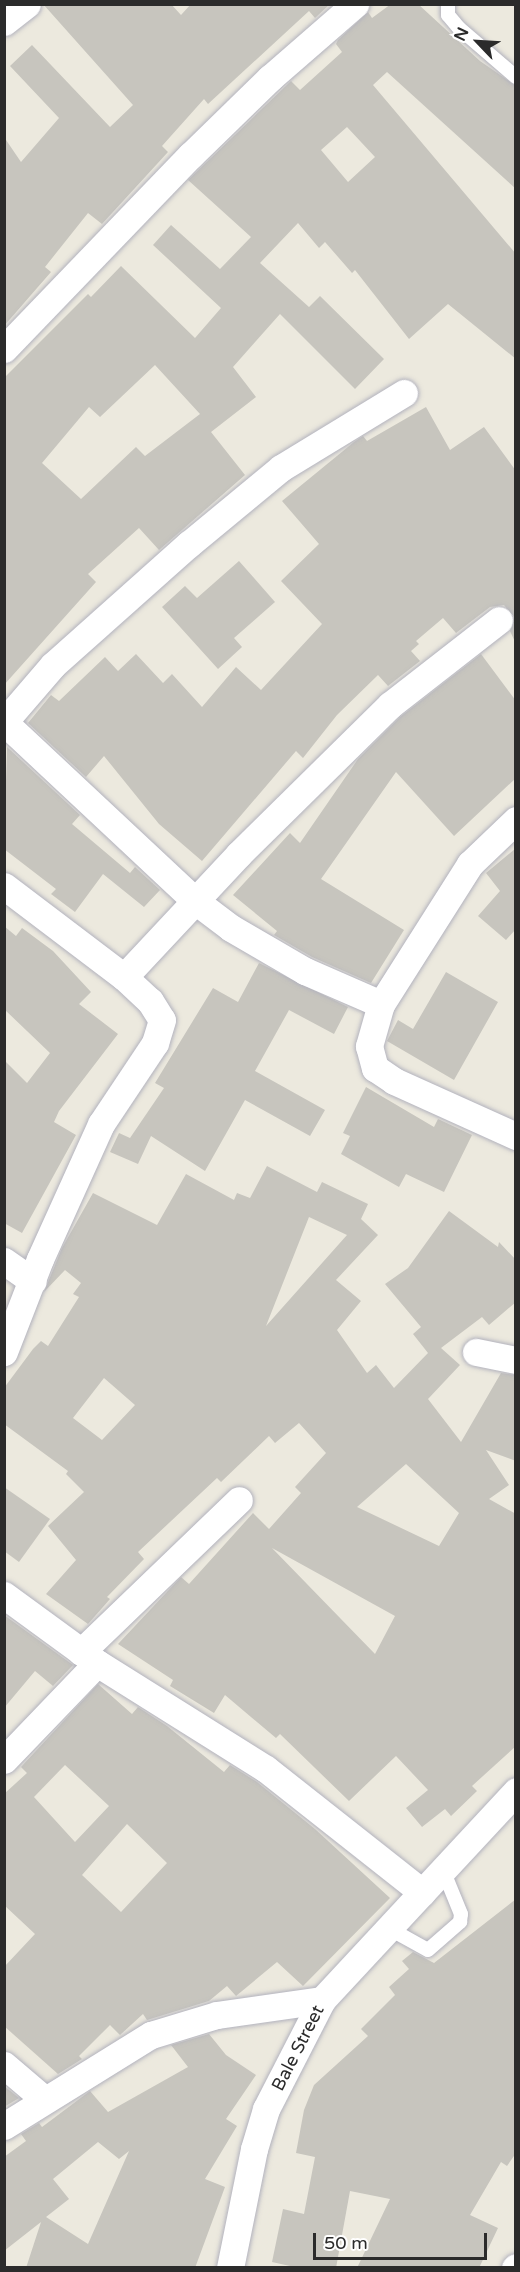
<!DOCTYPE html>
<style>
body{margin:0}
#map{position:relative;width:520px;height:2272px;overflow:hidden;background:#ece9de;font-family:"Varela Round",sans-serif}
div>[style]{position:absolute}
[style*='--x']{left:calc(var(--x)*1px);top:calc(var(--y)*1px);width:calc(var(--w)*1px);rotate:calc(var(--a)*1deg)}
.building>*{inset:0;background:#c7c5be}
.roads{filter:drop-shadow(0 0 2px #b2b2bd) drop-shadow(0 0 2px #b2b2bd)}
.service>*{height:14px;margin:-7px;padding:0 7px;transform-origin:7px;border-radius:7px;background:#fff}
.minor>*{height:27px;margin:-13.5px;padding:0 13.5px;transform-origin:13.5px;border-radius:13.5px;background:#fff}
span{translate:-50% -50%;white-space:nowrap;text-align:center;line-height:1.15;-webkit-text-stroke:6px #fff;paint-order:stroke}
.street-label{font-size:18px;color:#2b2b2b}
.frame{position:absolute;inset:0;border:6px solid #2b2b2b;pointer-events:none}
.north{position:absolute;left:448px;top:12px;width:60px;height:60px;-webkit-text-stroke:4px #fff;paint-order:stroke;rotate:295deg;font-size:16px;font-weight:700;line-height:24px;text-align:center;color:#2b2b2b}
.north::after{content:'';display:block;margin:auto;width:21px;height:27px;background:#2b2b2b;clip-path:polygon(50% 0,100% 100%,50% 72%,0 100%)}
.scale{position:absolute;left:313px;top:2233px;width:174px;height:27px;box-sizing:border-box;border:3px solid #2b2b2b;border-top:0;padding-left:8px;font-size:18px;line-height:21px;white-space:nowrap;color:#2b2b2b;-webkit-text-stroke:4px #fff;paint-order:stroke}
</style>
<div id="map">
<div class="building">
<i style="clip-path:polygon(43px 4px,171px 4px,181px 15px,191px 4px,330px 4px,315px 18px,309px 11px,208px 104px,204px 99px,162px 146px,168px 152px,102px 224px,88px 213px,45px 267px,51px 272px,4px 326px,4px 137px,21px 162px,59px 118px,10px 66px,32px 45px,110px 127px,133px 105px)"></i>
<i style="clip-path:polygon(evenodd,391px 4px,418px 4px,480px 61px,516px 86px,516px 189px,387px 72px,373px 85px,516px 254px,516px 359px,448px 304px,409px 339px,355px 270px,352px 273px,325px 242px,319px 248px,298px 223px,260px 263px,309px 307px,320px 296px,384px 359px,355px 389px,280px 314px,233px 367px,256px 397px,211px 432px,245px 475px,159px 550px,139px 528px,88px 574px,96px 582px,4px 685px,4px 378px,88px 294px,91px 297px,121px 266px,195px 338px,221px 308px,153px 245px,171px 225px,220px 269px,251px 237px,188px 180px,291px 81px,300px 90px,342px 52px,336px 44px,338px 40px,368px 12px,372px 18px,391px 4px,347px 127px,375px 157px,348px 182px,321px 150px,347px 127px,391px 4px,155px 365px,200px 414px,145px 456px,136px 447px,81px 499px,42px 463px,89px 407px,100px 417px,155px 365px)"></i>
<i style="clip-path:polygon(426px 407px,450px 450px,484px 427px,516px 471px,516px 644px,510px 631px,514px 617px,504px 605px,490px 607px,456px 633px,443px 618px,416px 641px,419px 644px,411px 651px,420px 661px,388px 686px,378px 675px,337px 715px,303px 758px,296px 751px,202px 861px,159px 824px,104px 756px,86px 777px,28px 723px,51px 695px,59px 701px,105px 657px,118px 671px,136px 654px,163px 683px,172px 674px,202px 707px,236px 667px,261px 690px,322px 624px,281px 581px,319px 544px,282px 501px,354px 442px,363px 436px,367px 441px)"></i>
<i style="clip-path:polygon(239px 561px,275px 602px,234px 638px,242px 647px,218px 669px,162px 607px,185px 586px,197px 598px)"></i>
<i style="clip-path:polygon(481px 654px,516px 701px,516px 778px,454px 836px,396px 772px,321px 879px,404px 930px,371px 983px,312px 957px,274px 935px,277px 931px,233px 895px,290px 833px,300px 843px,358px 759px,400px 717px)"></i>
<i style="clip-path:polygon(7px 747px,80px 815px,72px 824px,130px 873px,135px 867px,160px 890px,144px 907px,103px 874px,75px 912px,51px 894px,56px 889px,4px 849px)"></i>
<i style="clip-path:polygon(516px 848px,516px 929px,506px 940px,478px 916px,500px 891px,486px 873px)"></i>
<i style="clip-path:polygon(4px 926px,16px 936px,22px 928px,53px 951px,91px 992px,79px 1004px,118px 1034px,59px 1111px,54px 1122px,76px 1135px,22px 1233px,4px 1223px,4px 1060px,27px 1083px,50px 1053px,4px 1009px)"></i>
<i style="clip-path:polygon(259px 963px,348px 1007px,334px 1034px,289px 1010px,255px 1071px,325px 1110px,310px 1136px,245px 1100px,205px 1171px,151px 1136px,138px 1164px,110px 1152px,119px 1133px,130px 1138px,164px 1088px,155px 1083px,213px 988px,238px 1002px)"></i>
<i style="clip-path:polygon(446px 972px,498px 1002px,454px 1080px,387px 1041px,398px 1020px,413px 1029px)"></i>
<i style="clip-path:polygon(366px 1087px,434px 1127px,438px 1119px,472px 1135px,444px 1192px,406px 1174px,399px 1187px,341px 1154px,350px 1136px,343px 1133px)"></i>
<i style="clip-path:polygon(evenodd,267px 1166px,317px 1192px,322px 1182px,368px 1204px,361px 1219px,378px 1235px,336px 1280px,361px 1301px,337px 1330px,367px 1373px,376px 1365px,394px 1388px,428px 1353px,413px 1334px,421px 1327px,385px 1284px,408px 1268px,449px 1211px,498px 1247px,499px 1242px,516px 1260px,516px 1302px,489px 1325px,482px 1317px,441px 1348px,460px 1365px,428px 1399px,461px 1442px,501px 1373px,516px 1375px,516px 1461px,486px 1450px,509px 1485px,489px 1499px,516px 1514px,516px 1746px,472px 1786px,477px 1791px,451px 1816px,445px 1809px,422px 1827px,406px 1808px,428px 1790px,396px 1756px,349px 1801px,280px 1734px,276px 1738px,225px 1695px,214px 1713px,170px 1686px,173px 1680px,118px 1644px,181px 1577px,189px 1584px,253px 1513px,269px 1529px,301px 1493px,295px 1487px,326px 1453px,299px 1423px,275px 1443px,269px 1436px,221px 1482px,217px 1478px,138px 1552px,144px 1559px,107px 1597px,110px 1599px,88px 1624px,46px 1594px,76px 1560px,48px 1526px,84px 1492px,66px 1474px,68px 1471px,4px 1424px,4px 1388px,33px 1349px,41px 1341px,48px 1346px,79px 1297px,73px 1294px,81px 1283px,65px 1270px,44px 1292px,62px 1248px,93px 1193px,157px 1225px,186px 1174px,234px 1200px,237px 1193px,250px 1198px,267px 1166px,309px 1217px,347px 1235px,266px 1326px,309px 1217px,267px 1166px,104px 1378px,135px 1405px,102px 1440px,73px 1418px,104px 1378px,267px 1166px,406px 1464px,459px 1513px,439px 1546px,357px 1507px,406px 1464px,267px 1166px,272px 1548px,395px 1616px,375px 1654px,272px 1548px)"></i>
<i style="clip-path:polygon(4px 1487px,50px 1519px,19px 1562px,4px 1551px)"></i>
<i style="clip-path:polygon(4px 1615px,73px 1665px,53px 1686px,35px 1671px,4px 1708px)"></i>
<i style="clip-path:polygon(evenodd,98px 1684px,132px 1714px,138px 1707px,167px 1726px,224px 1772px,230px 1765px,257px 1782px,315px 1829px,390px 1898px,303px 1986px,277px 1962px,236px 1996px,227px 1986px,209px 2001px,147px 2020px,143px 2014px,120px 2035px,110px 2025px,79px 2056px,82px 2059px,58px 2074px,4px 2026px,4px 1967px,35px 1934px,4px 1905px,4px 1794px,27px 1773px,21px 1767px,98px 1684px,65px 1765px,109px 1806px,75px 1842px,34px 1797px,65px 1765px,98px 1684px,127px 1824px,167px 1863px,121px 1912px,82px 1875px,127px 1824px)"></i>
<i style="clip-path:polygon(516px 1899px,516px 2153px,507px 2166px,501px 2162px,470px 2215px,498px 2228px,479px 2268px,357px 2268px,390px 2199px,350px 2191px,336px 2268px,299px 2268px,272px 2262px,283px 2209px,304px 2214px,315px 2157px,296px 2153px,304px 2110px,314px 2085px,368px 2036px,361px 2029px,395px 1995px,389px 1987px,409px 1969px,402px 1961px,413px 1952px,434px 1963px)"></i>
<i style="clip-path:polygon(evenodd,209px 2034px,226px 2055px,256px 2075px,226px 2119px,237px 2126px,205px 2179px,225px 2187px,195px 2268px,26px 2268px,41px 2222px,4px 2251px,4px 2157px,26px 2141px,21px 2134px,39px 2123px,42px 2127px,90px 2091px,108px 2112px,188px 2067px,171px 2045px,209px 2034px,98px 2142px,119px 2159px,129px 2151px,88px 2244px,46px 2217px,69px 2199px,53px 2179px,98px 2142px)"></i>
<i style="clip-path:polygon(4px 2086px,19px 2098px,4px 2107px)"></i>
</div>
<div class="roads">
<div class="service">
<i style="--x:448;--y:4;--w:11;--a:90"></i>
<i style="--x:448;--y:15;--w:17;--a:50"></i>
<i style="--x:459;--y:28;--w:75;--a:40.7"></i>
<i style="--x:390;--y:1929;--w:43;--a:28.9"></i>
<i style="--x:428;--y:1950;--w:43;--a:-41.2"></i>
<i style="--x:460;--y:1922;--w:8;--a:-83"></i>
<i style="--x:461;--y:1914;--w:48;--a:-112.2"></i>
</div>
<div class="minor">
<i style="--x:4;--y:22;--w:29;--a:-38"></i>
<i style="--x:4;--y:349;--w:269;--a:-46.1"></i>
<i style="--x:191;--y:155;--w:110;--a:-44.3"></i>
<i style="--x:270;--y:78;--w:113;--a:-41"></i>
<i style="--x:4;--y:722;--w:75;--a:-49.3"></i>
<i style="--x:53;--y:665;--w:182;--a:-41.7"></i>
<i style="--x:189;--y:544;--w:119;--a:-39.6"></i>
<i style="--x:281;--y:468;--w:144;--a:-31.4"></i>
<i style="--x:4;--y:722;--w:260;--a:43.1"></i>
<i style="--x:194;--y:900;--w:46;--a:37.1"></i>
<i style="--x:231;--y:928;--w:86;--a:30.2"></i>
<i style="--x:305;--y:971;--w:83;--a:23.5"></i>
<i style="--x:516;--y:820;--w:64;--a:136.3"></i>
<i style="--x:470;--y:864;--w:166;--a:122.4"></i>
<i style="--x:381;--y:1004;--w:44;--a:105.9"></i>
<i style="--x:369;--y:1046;--w:23;--a:75"></i>
<i style="--x:375;--y:1068;--w:23;--a:34"></i>
<i style="--x:394;--y:1081;--w:134;--a:24.3"></i>
<i style="--x:4;--y:886;--w:151;--a:37.2"></i>
<i style="--x:124;--y:977;--w:35;--a:43"></i>
<i style="--x:150;--y:1001;--w:22;--a:58"></i>
<i style="--x:162;--y:1020;--w:24;--a:107"></i>
<i style="--x:155;--y:1043;--w:97;--a:123.7"></i>
<i style="--x:101;--y:1124;--w:148;--a:114.3"></i>
<i style="--x:40;--y:1259;--w:100;--a:111.2"></i>
<i style="--x:124;--y:977;--w:168;--a:-46.9"></i>
<i style="--x:239;--y:854;--w:212;--a:-44.6"></i>
<i style="--x:390;--y:705;--w:138;--a:-37.9"></i>
<i style="--x:4;--y:1261;--w:35;--a:35"></i>
<i style="--x:476;--y:1352;--w:41;--a:11.3"></i>
<i style="--x:4;--y:1595;--w:115;--a:36.2"></i>
<i style="--x:97;--y:1663;--w:199;--a:32.1"></i>
<i style="--x:266;--y:1769;--w:199;--a:38.3"></i>
<i style="--x:81;--y:1652;--w:219;--a:-43.9"></i>
<i style="--x:4;--y:1760;--w:134;--a:-46.2"></i>
<i style="--x:4;--y:2065;--w:52;--a:40.4"></i>
<i style="--x:4;--y:2126;--w:173;--a:-31.8"></i>
<i style="--x:151;--y:2035;--w:69;--a:-16.9"></i>
<i style="--x:217;--y:2015;--w:106;--a:-8.1"></i>
<i style="--x:230;--y:2268;--w:121;--a:-78.6"></i>
<i style="--x:254;--y:2149;--w:42;--a:-73.3"></i>
<i style="--x:266;--y:2109;--w:123;--a:-62.8"></i>
<i style="--x:322;--y:2000;--w:285;--a:-47.1"></i>
<i style="--x:515;--y:2268;--w:1;--a:-45"></i>
</div>
</div>
<div class="street-label">
<span style="left:298px;top:2048px;rotate:-63deg">Bale Street</span>
</div>
<div class="frame"></div>
<div class="north">N</div>
<div class="scale">50 m</div>
</div>
